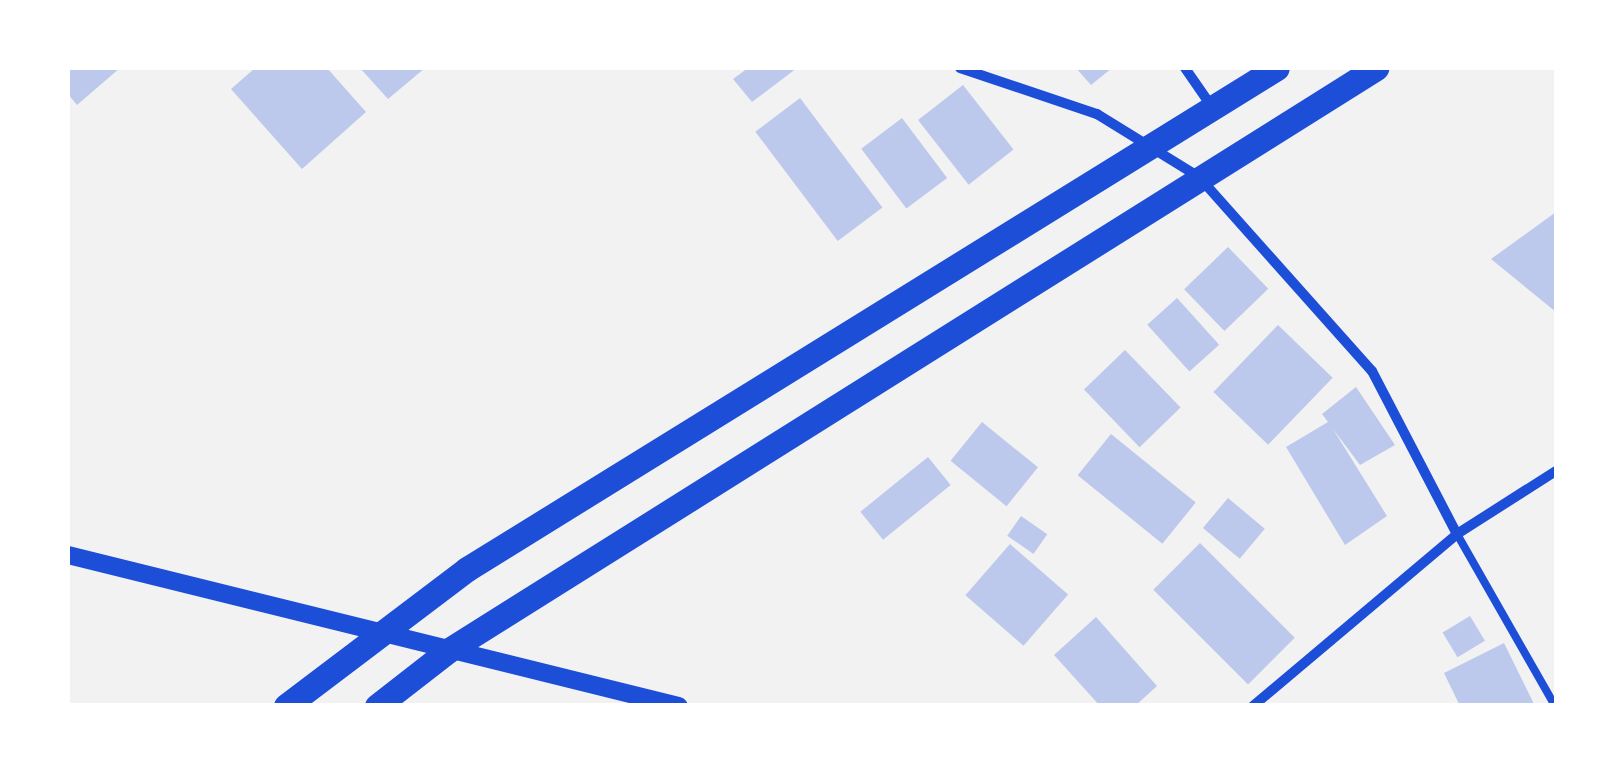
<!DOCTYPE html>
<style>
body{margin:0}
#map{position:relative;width:1624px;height:773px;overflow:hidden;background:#f2f2f2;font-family:Signika,sans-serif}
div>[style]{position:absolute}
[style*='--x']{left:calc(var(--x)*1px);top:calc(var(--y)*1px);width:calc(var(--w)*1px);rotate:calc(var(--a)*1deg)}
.building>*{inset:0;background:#bdc9ec;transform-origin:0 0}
.service>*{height:8px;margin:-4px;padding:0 4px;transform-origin:4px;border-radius:4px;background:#1d4ed8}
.minor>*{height:10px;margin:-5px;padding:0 5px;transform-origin:5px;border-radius:5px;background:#1d4ed8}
.tertiary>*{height:18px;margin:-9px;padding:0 9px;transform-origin:9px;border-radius:9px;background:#1d4ed8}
.primary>*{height:25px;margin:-12.5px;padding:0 12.5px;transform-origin:12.5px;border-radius:12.5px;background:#1d4ed8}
span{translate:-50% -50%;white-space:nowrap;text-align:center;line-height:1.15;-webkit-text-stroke:10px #fff;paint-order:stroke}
.frame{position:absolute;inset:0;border:70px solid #fff;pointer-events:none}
</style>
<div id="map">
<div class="building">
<i style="clip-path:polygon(68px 68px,120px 68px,77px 105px,68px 94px)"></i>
<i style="clip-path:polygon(255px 68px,327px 68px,366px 112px,302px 169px,231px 89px)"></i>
<i style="clip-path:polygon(360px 68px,425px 68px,388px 99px)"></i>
<i style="clip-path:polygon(748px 68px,797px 68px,752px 102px,733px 79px)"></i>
<i style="clip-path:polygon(1076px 68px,1112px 68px,1091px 85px)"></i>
<i style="left:963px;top:85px;width:82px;height:57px;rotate:52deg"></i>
<i style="left:800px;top:98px;width:137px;height:56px;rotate:53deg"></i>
<i style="left:902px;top:118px;width:75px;height:51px;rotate:53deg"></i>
<i style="clip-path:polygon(1556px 212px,1556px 312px,1491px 259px)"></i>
<i style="left:1228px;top:247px;width:58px;height:61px;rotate:46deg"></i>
<i style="left:1177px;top:298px;width:63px;height:40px;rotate:48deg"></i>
<i style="left:1278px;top:325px;width:76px;height:93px;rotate:44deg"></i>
<i style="left:1125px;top:350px;width:80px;height:57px;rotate:46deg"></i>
<i style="clip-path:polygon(1356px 387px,1395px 445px,1360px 465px,1333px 429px,1387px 516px,1345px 545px,1286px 447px,1328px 422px,1322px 414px)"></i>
<i style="left:982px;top:422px;width:72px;height:50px;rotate:39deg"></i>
<i style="left:1111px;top:434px;width:109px;height:53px;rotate:39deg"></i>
<i style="left:928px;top:457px;width:36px;height:87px;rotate:51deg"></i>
<i style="left:1228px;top:498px;width:48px;height:39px;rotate:40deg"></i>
<i style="left:1021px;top:516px;width:32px;height:24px;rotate:35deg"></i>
<i style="left:1200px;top:543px;width:134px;height:66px;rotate:45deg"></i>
<i style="left:1010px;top:544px;width:77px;height:68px;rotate:41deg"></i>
<i style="left:1470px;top:616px;width:29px;height:32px;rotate:59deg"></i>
<i style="clip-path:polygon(1096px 617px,1157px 686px,1135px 706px,1100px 706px,1054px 655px)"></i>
<i style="clip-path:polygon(1504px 643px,1535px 706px,1460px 706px,1444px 673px)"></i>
</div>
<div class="service">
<i style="--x:1457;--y:534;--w:198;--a:60.3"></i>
</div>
<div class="minor">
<i style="--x:960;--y:68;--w:145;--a:18.6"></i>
<i style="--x:1097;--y:114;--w:120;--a:31.7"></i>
<i style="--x:1199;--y:177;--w:260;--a:48.3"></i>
<i style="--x:1372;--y:371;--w:184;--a:62.5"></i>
<i style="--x:1185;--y:68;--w:47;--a:55.3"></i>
<i style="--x:1253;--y:706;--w:267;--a:-40.1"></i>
<i style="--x:1457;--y:534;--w:117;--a:-32.5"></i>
</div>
<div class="tertiary">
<i style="--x:68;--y:555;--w:629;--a:13.88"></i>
</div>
<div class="primary">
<i style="--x:286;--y:706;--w:227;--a:-37.1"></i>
<i style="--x:467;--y:569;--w:952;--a:-31.74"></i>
<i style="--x:377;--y:706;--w:91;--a:-37.9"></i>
<i style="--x:449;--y:650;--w:1095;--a:-32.12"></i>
</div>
<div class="frame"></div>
</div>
